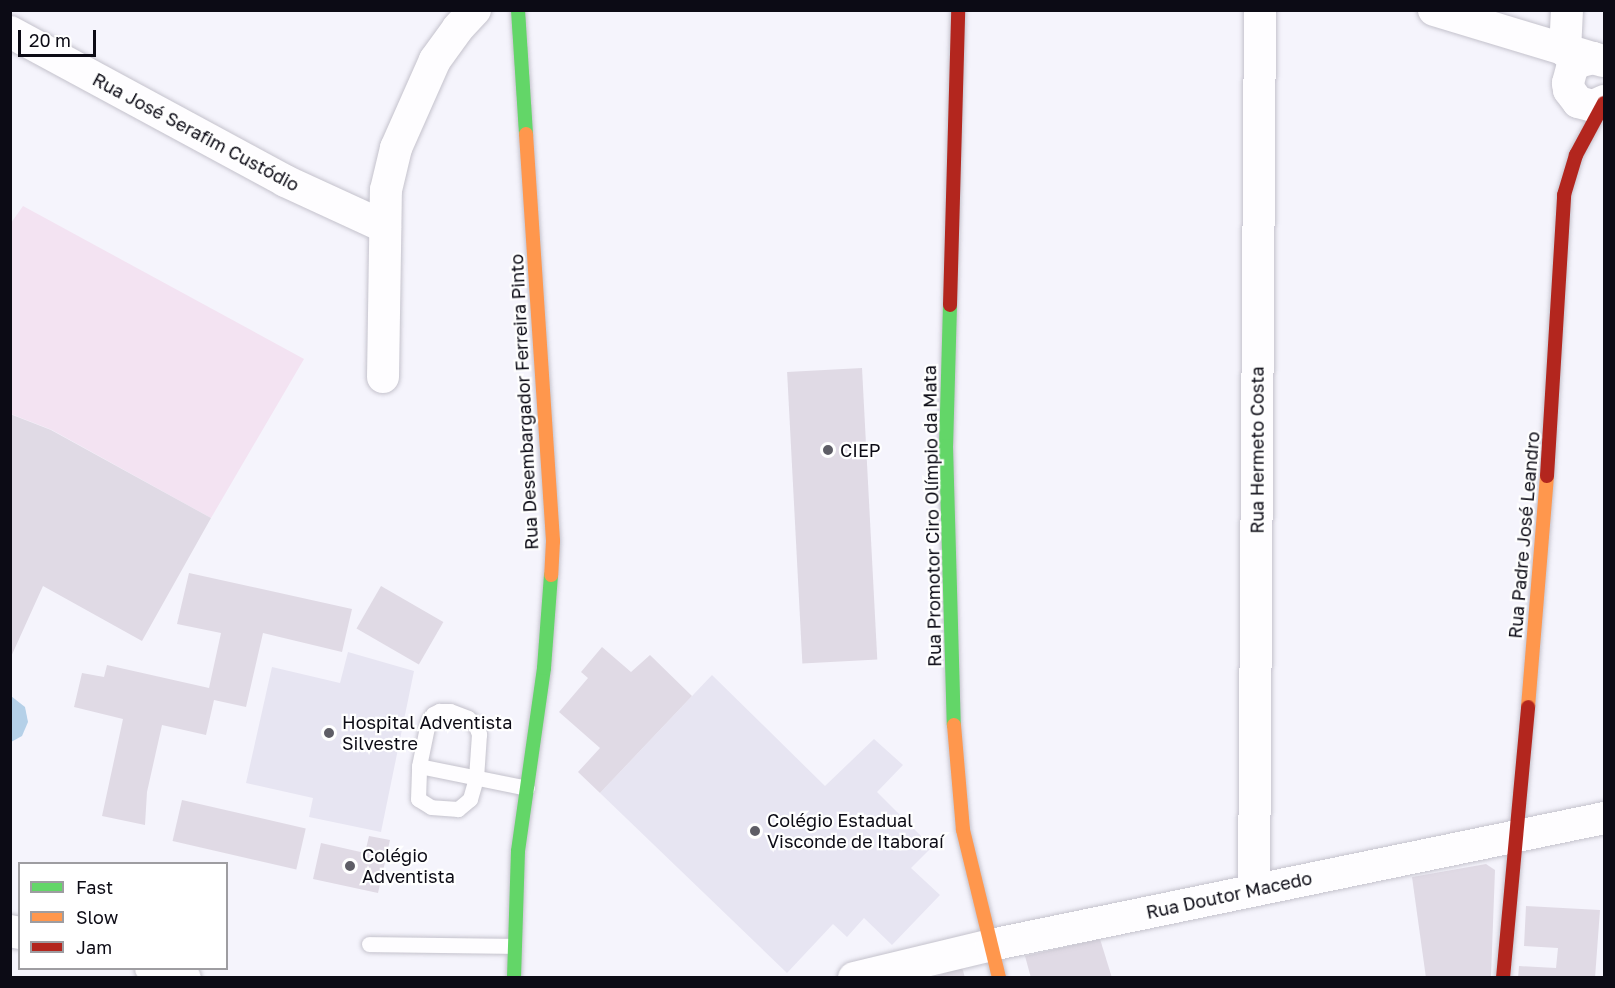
<!DOCTYPE html>
<meta charset="utf-8">
<style>
body{margin:0}
#map{position:relative;width:1615px;height:988px;overflow:hidden;background:#f5f4fc;font-family:"Golos Text",sans-serif}
div>[style]{position:absolute}
[style*='--x']{left:calc(var(--x)*1px);top:calc(var(--y)*1px);width:calc(var(--w)*1px);rotate:calc(var(--a)*1deg)}
.built>*{inset:0;background:#e7e5f2}
.green>*{inset:0;background:#f3e3f2}
.water>*{inset:0;background:#b5d0e8}
.building>*{inset:0;background:#e0dae5;transform-origin:0 0}
.roads{filter:drop-shadow(0 0 2px #c4c2cc) drop-shadow(0 0 2px #c4c2cc)}
.lane>*{height:15px;margin:-7.5px;padding:0 7.5px;transform-origin:7.5px;border-radius:7.5px;background:#fefdff}
.street>*{height:32px;margin:-16px;padding:0 16px;transform-origin:16px;border-radius:16px;background:#fefdff}
.fast>*{height:14px;margin:-7px;padding:0 7px;transform-origin:7px;border-radius:7px;background:#63d668}
.slow>*{height:14px;margin:-7px;padding:0 7px;transform-origin:7px;border-radius:7px;background:#ff974d}
.jam>*{height:14px;margin:-7px;padding:0 7px;transform-origin:7px;border-radius:7px;background:#b3261e}
.dots>*{width:16px;height:16px;translate:-50% -50%;box-sizing:border-box;border:3px solid #fff;border-radius:50%}
span{translate:-50% -50%;white-space:nowrap;text-align:center;line-height:1.15;-webkit-text-stroke:4.5px #fff;paint-order:stroke}
.street-label{font-size:18px;color:#0c0b15}
.poi-label{font-size:18px;color:#0c0b15}
.left{translate:0 -50%;text-align:left}
.frame{position:absolute;inset:0;border:12px solid #0c0b15;pointer-events:none}
.legend{position:absolute;left:18px;top:862px;width:210px;height:108px;box-sizing:border-box;background:#fff;border:2px solid #9e9da1;margin:0;padding:8px 10px;list-style:none;font-size:18px;color:#0c0b15}
.legend li{display:flex;align-items:center;gap:12px;height:30px}
.legend b{width:30px;border:2px solid #9e9da1}
.scale{position:absolute;left:18px;top:30px;width:78px;height:27px;box-sizing:border-box;border:3px solid #0c0b15;border-top:0;padding-left:8px;font-size:18px;line-height:21px;white-space:nowrap;color:#0c0b15;-webkit-text-stroke:4px #fff;paint-order:stroke}
</style>
<div id="map">
<div class="built">
<i style="clip-path:polygon(348px 652px,414px 671px,381px 832px,309px 817px,313px 798px,246px 783px,272px 667px,340px 683px)"></i>
<i style="clip-path:polygon(712px 675px,825px 786px,874px 739px,903px 765px,877px 792px,932px 847px,911px 868px,940px 895px,892px 945px,864px 918px,847px 937px,833px 924px,787px 973px,600px 793px)"></i>
</div>
<div class="green">
<i style="clip-path:polygon(23px 206px,304px 359px,211px 518px,52px 430px,11px 414px,11px 223px)"></i>
</div>
<div class="water">
<i style="clip-path:polygon(11px 696px,25px 707px,28px 722px,22px 736px,11px 742px)"></i>
</div>
<div class="building">
<i style="left:862px;top:368px;width:292px;height:75px;rotate:87deg"></i>
<i style="clip-path:polygon(10px 414px,51px 430px,211px 518px,142px 641px,43px 586px,10px 659px)"></i>
<i style="clip-path:polygon(189px 573px,352px 609px,342px 652px,263px 633px,246px 707px,214px 700px,206px 735px,162px 725px,147px 792px,145px 825px,102px 816px,123px 719px,74px 707px,82px 673px,104px 677px,107px 665px,209px 688px,221px 633px,177px 624px)"></i>
<i style="left:381px;top:586px;width:72px;height:49px;rotate:30deg"></i>
<i style="clip-path:polygon(602px 647px,631px 672px,650px 655px,692px 696px,600px 793px,578px 772px,600px 748px,559px 712px,588px 678px,581px 672px)"></i>
<i style="left:182px;top:800px;width:127px;height:42px;rotate:13deg"></i>
<i style="clip-path:polygon(369px 836px,390px 840px,378px 893px,313px 879px,321px 843px,365px 853px)"></i>
<i style="clip-path:polygon(1486px 864px,1495px 870px,1491px 976px,1426px 978px,1412px 877px)"></i>
<i style="clip-path:polygon(1526px 906px,1600px 910px,1595px 978px,1518px 978px,1519px 966px,1556px 968px,1558px 948px,1524px 946px)"></i>
<i style="clip-path:polygon(1100px 939px,1112px 978px,1031px 978px,1025px 956px)"></i>
<i style="clip-path:polygon(962px 967px,965px 978px,934px 978px,934px 977px)"></i>
</div>
<div class="roads">
<div class="lane">
<i style="--x:439;--y:711;--w:11;--a:0"></i>
<i style="--x:450;--y:711;--w:19;--a:21"></i>
<i style="--x:468;--y:718;--w:9;--a:41"></i>
<i style="--x:475;--y:724;--w:11;--a:68"></i>
<i style="--x:479;--y:734;--w:44;--a:93.9"></i>
<i style="--x:476;--y:778;--w:22;--a:106"></i>
<i style="--x:470;--y:799;--w:16;--a:140"></i>
<i style="--x:458;--y:809;--w:27;--a:-176"></i>
<i style="--x:431;--y:807;--w:15;--a:-148"></i>
<i style="--x:418;--y:799;--w:33;--a:-88"></i>
<i style="--x:419;--y:766;--w:45;--a:-78.4"></i>
<i style="--x:428;--y:722;--w:9;--a:-58"></i>
<i style="--x:433;--y:714;--w:7;--a:-27"></i>
<i style="--x:419;--y:766;--w:110;--a:11.5"></i>
<i style="--x:369;--y:944;--w:144;--a:0.8"></i>
</div>
<div class="street">
<i style="--x:1434;--y:10;--w:166;--a:16.8"></i>
<i style="--x:10;--y:32;--w:313;--a:28.4"></i>
<i style="--x:285;--y:181;--w:110;--a:24.7"></i>
<i style="--x:1565;--y:51;--w:41;--a:-87.2"></i>
<i style="--x:1603;--y:61;--w:10;--a:-163"></i>
<i style="--x:1593;--y:58;--w:16;--a:165"></i>
<i style="--x:1578;--y:62;--w:8;--a:135"></i>
<i style="--x:1572;--y:68;--w:16;--a:105"></i>
<i style="--x:1568;--y:83;--w:7;--a:82"></i>
<i style="--x:1569;--y:90;--w:15;--a:53"></i>
<i style="--x:1578;--y:102;--w:16;--a:15"></i>
<i style="--x:1593;--y:106;--w:12;--a:-24"></i>
<i style="--x:383;--y:377;--w:187;--a:-89.1"></i>
<i style="--x:386;--y:190;--w:43;--a:-76.6"></i>
<i style="--x:396;--y:148;--w:96;--a:-66.1"></i>
<i style="--x:435;--y:60;--w:39;--a:-54"></i>
<i style="--x:458;--y:28;--w:25;--a:-47"></i>
<i style="--x:1254;--y:890;--w:880;--a:-89.61"></i>
<i style="--x:10;--y:931;--w:10;--a:11"></i>
<i style="--x:151;--y:968;--w:35;--a:16"></i>
<i style="--x:854;--y:978;--w:141;--a:-13.5"></i>
<i style="--x:991;--y:945;--w:626;--a:-11.7"></i>
</div>
<div class="fast">
<i style="--x:518;--y:10;--w:124;--a:86.3"></i>
<i style="--x:950;--y:305;--w:141;--a:91.6"></i>
<i style="--x:946;--y:446;--w:279;--a:88.4"></i>
<i style="--x:514;--y:978;--w:127;--a:-88.2"></i>
<i style="--x:518;--y:851;--w:185;--a:-81.9"></i>
<i style="--x:544;--y:668;--w:93;--a:-85.7"></i>
</div>
<div class="slow">
<i style="--x:526;--y:134;--w:408;--a:86.2"></i>
<i style="--x:553;--y:541;--w:34;--a:93"></i>
<i style="--x:1528;--y:707;--w:232;--a:-85.3"></i>
<i style="--x:954;--y:725;--w:105;--a:85.1"></i>
<i style="--x:963;--y:830;--w:152;--a:76.3"></i>
</div>
<div class="jam">
<i style="--x:950;--y:305;--w:295;--a:-88.4"></i>
<i style="--x:1547;--y:476;--w:282;--a:-86.5"></i>
<i style="--x:1564;--y:195;--w:42;--a:-73.3"></i>
<i style="--x:1576;--y:155;--w:59;--a:-61.7"></i>
<i style="--x:1503;--y:978;--w:272;--a:-84.7"></i>
</div>
</div>
<div class="dots">
<i style="left:828px;top:450px;background:#5e5d66"></i>
<i style="left:329px;top:733px;background:#5e5d66"></i>
<i style="left:755px;top:831px;background:#5e5d66"></i>
<i style="left:350px;top:866px;background:#5e5d66"></i>
</div>
<div class="street-label">
<span style="left:196px;top:132px;rotate:28deg">Rua José Serafim Custódio</span>
<span style="left:524px;top:402px;rotate:-93deg">Rua Desembargador Ferreira Pinto</span>
<span style="left:1257px;top:450px;rotate:-90deg">Rua Hermeto Costa</span>
<span style="left:932px;top:516px;rotate:-91deg">Rua Promotor Ciro Olímpio da Mata</span>
<span style="left:1524px;top:535px;rotate:-85deg">Rua Padre José Leandro</span>
<span style="left:1229px;top:895px;rotate:-12deg">Rua Doutor Macedo</span>
</div>
<div class="poi-label">
<span class="left" style="left:840px;top:450px">CIEP</span>
<span class="left" style="left:342px;top:733px">Hospital Adventista<br>Silvestre</span>
<span class="left" style="left:767px;top:831px">Colégio Estadual<br>Visconde de Itaboraí</span>
<span class="left" style="left:362px;top:866px">Colégio<br>Adventista</span>
</div>
<div class="frame"></div>
<ul class="legend">
<li><b style="height:8px;background:#63d668"></b>Fast</li>
<li><b style="height:8px;background:#ff974d"></b>Slow</li>
<li><b style="height:8px;background:#b3261e"></b>Jam</li>
</ul>
<div class="scale">20 m</div>
</div>
